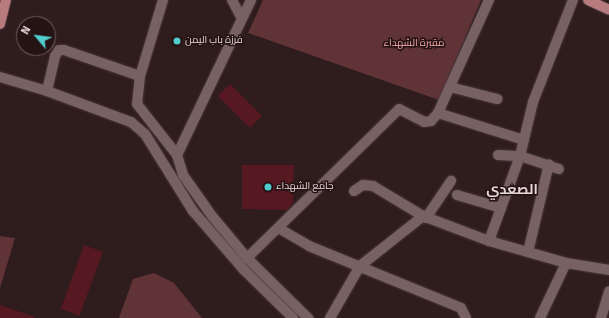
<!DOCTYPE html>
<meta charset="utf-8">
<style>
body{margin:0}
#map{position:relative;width:609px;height:318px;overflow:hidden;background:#2f1c1d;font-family:Signika,Cairo,sans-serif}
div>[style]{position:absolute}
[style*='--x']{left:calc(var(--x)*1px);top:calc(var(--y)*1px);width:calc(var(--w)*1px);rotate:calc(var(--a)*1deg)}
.green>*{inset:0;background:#603337}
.building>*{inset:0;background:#561821;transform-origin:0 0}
.roads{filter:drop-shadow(0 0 1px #47383a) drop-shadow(0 0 1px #47383a)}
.minor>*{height:10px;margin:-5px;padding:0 5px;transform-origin:5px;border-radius:5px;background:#786162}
.major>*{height:10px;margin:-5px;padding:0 5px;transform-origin:5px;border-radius:5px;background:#b77b7f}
.dots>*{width:11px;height:11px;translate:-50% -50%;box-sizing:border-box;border:2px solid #251314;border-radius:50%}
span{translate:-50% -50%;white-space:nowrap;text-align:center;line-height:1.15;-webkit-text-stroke:3px #251314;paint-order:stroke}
.poi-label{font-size:10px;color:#e4d7d8}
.left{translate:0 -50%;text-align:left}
.park-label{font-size:10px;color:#faa9ad}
.district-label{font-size:14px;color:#e4d7d8;font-weight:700}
.north{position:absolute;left:16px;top:16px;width:40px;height:40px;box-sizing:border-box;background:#251314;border:1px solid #716162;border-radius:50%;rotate:299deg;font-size:11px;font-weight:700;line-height:16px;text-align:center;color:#e4d7d8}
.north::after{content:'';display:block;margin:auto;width:14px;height:18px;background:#52cdce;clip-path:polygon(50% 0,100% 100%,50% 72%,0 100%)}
</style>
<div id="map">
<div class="green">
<i style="clip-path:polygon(263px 0,481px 0,439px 100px,248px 33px)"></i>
<i style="clip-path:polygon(0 236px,15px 238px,0 288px)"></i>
<i style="clip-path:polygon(154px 273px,174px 283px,202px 318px,119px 318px,133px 279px)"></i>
</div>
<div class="building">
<i style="left:230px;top:84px;width:45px;height:17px;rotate:45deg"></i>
<i style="clip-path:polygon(242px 165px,294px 165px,293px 203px,287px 210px,242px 209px)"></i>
<i style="left:84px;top:245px;width:20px;height:68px;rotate:20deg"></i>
<i style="clip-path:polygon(0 305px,35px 317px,34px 318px,0 318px)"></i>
</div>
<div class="roads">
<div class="minor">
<i style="--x:163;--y:0;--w:79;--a:106.8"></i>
<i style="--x:140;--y:76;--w:28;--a:96"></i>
<i style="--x:137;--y:104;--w:65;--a:51.9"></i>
<i style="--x:232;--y:0;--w:19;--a:62"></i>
<i style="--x:251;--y:0;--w:172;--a:115.5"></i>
<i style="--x:177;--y:155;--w:21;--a:73"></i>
<i style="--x:183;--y:175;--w:50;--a:54.7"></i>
<i style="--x:212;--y:216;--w:55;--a:50.2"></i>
<i style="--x:247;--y:258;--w:86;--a:44.5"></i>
<i style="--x:0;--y:77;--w:49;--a:16.6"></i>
<i style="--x:47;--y:91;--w:36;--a:-77"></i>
<i style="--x:55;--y:56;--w:7;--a:-56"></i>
<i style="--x:59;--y:50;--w:5;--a:0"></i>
<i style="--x:64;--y:50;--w:80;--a:18.9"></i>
<i style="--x:450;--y:87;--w:49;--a:14.3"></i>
<i style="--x:47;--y:91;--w:90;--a:20.3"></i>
<i style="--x:131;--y:122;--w:18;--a:41"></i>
<i style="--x:145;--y:134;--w:91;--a:58.1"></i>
<i style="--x:193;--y:211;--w:78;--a:49.2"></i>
<i style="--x:244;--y:270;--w:69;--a:44.4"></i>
<i style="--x:438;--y:113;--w:90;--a:17.4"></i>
<i style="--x:498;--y:155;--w:22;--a:3"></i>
<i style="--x:520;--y:156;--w:41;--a:18.4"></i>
<i style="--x:354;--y:191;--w:11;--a:-34"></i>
<i style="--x:363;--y:185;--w:10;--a:6"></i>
<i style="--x:373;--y:186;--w:58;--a:31"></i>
<i style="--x:423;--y:216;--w:71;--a:20.7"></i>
<i style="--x:489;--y:241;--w:80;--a:15.9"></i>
<i style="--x:566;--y:263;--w:44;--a:9.2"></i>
<i style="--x:457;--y:195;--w:46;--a:16.5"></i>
<i style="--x:426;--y:218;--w:45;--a:-56"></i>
<i style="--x:280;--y:229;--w:34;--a:30"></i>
<i style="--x:309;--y:246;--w:164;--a:22.2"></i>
<i style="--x:461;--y:308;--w:11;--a:63"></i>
<i style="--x:489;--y:241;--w:90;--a:-70"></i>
<i style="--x:520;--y:156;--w:56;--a:-76.5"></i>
<i style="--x:533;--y:102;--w:110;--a:-68.6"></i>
<i style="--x:528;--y:252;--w:90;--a:-76.6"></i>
<i style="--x:247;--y:258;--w:213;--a:-44.4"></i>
<i style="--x:399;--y:109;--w:28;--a:27"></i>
<i style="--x:424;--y:122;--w:7;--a:-8"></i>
<i style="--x:431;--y:121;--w:11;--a:-49"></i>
<i style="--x:438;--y:113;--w:124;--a:-65.7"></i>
<i style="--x:330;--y:318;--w:60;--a:-60"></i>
<i style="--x:360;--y:266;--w:80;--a:-38.4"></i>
<i style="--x:540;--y:318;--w:61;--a:-64.7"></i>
<i style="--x:601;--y:318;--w:28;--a:-73"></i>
</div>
<div class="major">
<i style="--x:588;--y:0;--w:23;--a:25"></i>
<i style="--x:0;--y:24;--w:25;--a:-76"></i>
</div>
</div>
<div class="dots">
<i style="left:177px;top:41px;background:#52cdce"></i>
<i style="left:268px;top:187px;background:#52cdce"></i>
</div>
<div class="poi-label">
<span class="left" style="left:185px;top:41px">فرزة باب اليمن</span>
<span class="left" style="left:276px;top:187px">جامع الشهداء</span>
</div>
<div class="park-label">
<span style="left:414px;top:44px">مقبرة الشهداء</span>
</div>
<div class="district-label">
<span style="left:512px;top:190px">الصعدي</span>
</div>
<div class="north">N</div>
</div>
